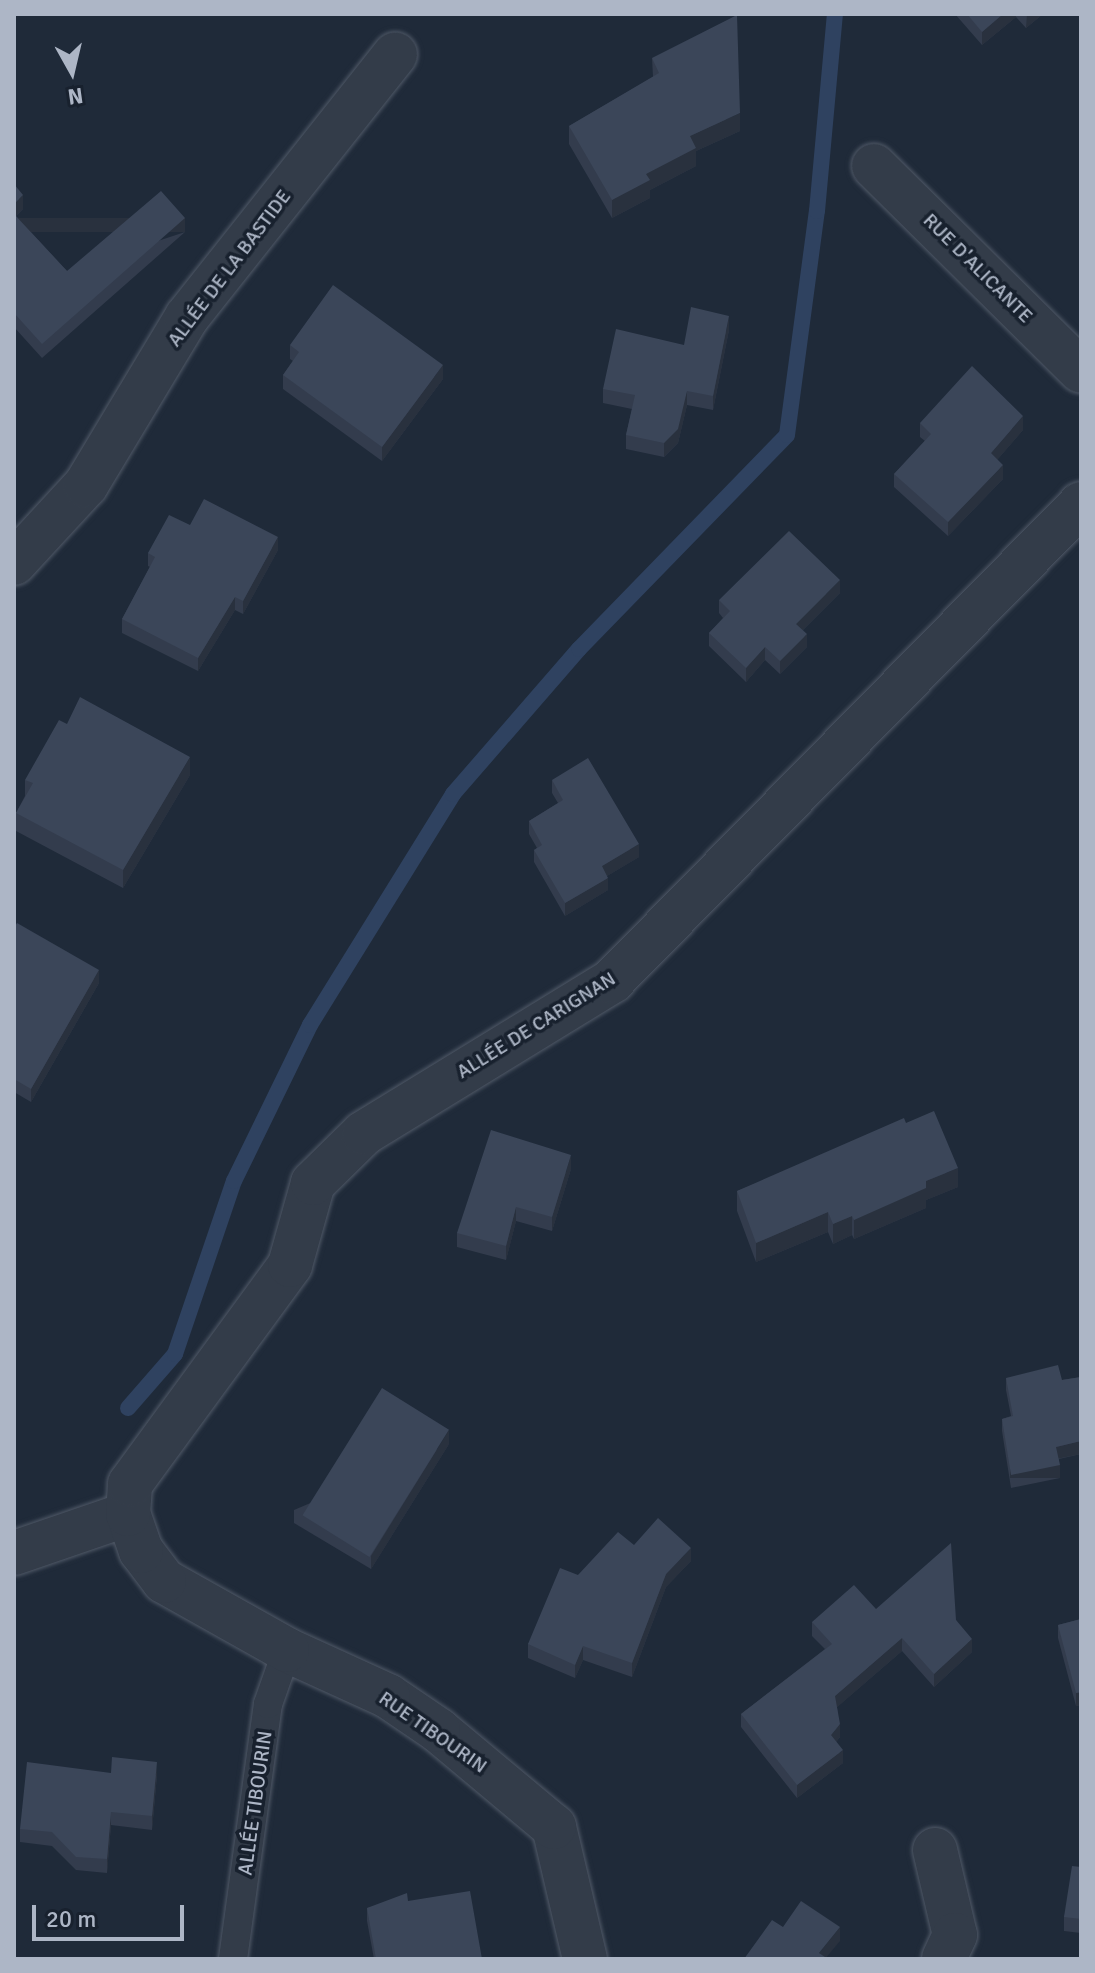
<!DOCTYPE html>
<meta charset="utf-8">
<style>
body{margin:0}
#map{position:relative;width:1095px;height:1973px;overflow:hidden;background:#1f2a39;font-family:Signika,sans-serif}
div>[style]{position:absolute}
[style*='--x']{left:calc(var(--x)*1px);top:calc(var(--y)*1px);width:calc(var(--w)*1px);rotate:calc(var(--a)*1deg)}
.stream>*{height:16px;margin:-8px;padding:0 8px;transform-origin:8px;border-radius:8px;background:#2f4260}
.roads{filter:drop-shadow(0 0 2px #505967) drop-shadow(0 0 2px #505967)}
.service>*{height:28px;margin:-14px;padding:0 14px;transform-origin:14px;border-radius:14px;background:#333c49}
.minor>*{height:44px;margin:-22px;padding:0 22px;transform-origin:22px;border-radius:22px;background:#333c49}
.wall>*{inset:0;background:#333c4d}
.shaded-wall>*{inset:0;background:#29313e;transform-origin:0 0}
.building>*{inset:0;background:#3b4659;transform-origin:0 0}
span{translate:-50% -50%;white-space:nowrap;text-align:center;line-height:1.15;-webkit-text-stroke:7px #18212e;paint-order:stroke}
.street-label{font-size:20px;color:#adb6c6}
.frame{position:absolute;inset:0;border:16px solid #adb6c6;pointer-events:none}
.north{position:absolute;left:32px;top:32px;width:80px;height:80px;-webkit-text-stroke:6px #18212e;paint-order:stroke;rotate:172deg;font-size:22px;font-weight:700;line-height:32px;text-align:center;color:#adb6c6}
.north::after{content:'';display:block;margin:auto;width:28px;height:36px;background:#adb6c6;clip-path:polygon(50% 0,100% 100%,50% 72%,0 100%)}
.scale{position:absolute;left:32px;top:1905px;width:152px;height:36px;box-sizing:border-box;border:4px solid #adb6c6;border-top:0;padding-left:10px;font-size:24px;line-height:28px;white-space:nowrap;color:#adb6c6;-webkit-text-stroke:6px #18212e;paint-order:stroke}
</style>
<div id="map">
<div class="stream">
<i style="--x:128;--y:1408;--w:72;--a:-49"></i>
<i style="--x:175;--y:1354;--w:183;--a:-71.2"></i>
<i style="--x:234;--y:1181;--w:174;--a:-64"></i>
<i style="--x:310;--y:1025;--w:272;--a:-58.2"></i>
<i style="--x:453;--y:794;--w:192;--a:-49"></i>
<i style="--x:579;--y:649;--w:298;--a:-45.8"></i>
<i style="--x:787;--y:435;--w:226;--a:-82.4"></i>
<i style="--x:817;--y:211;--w:198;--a:-84.8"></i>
</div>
<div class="roads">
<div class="service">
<i style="--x:233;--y:1959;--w:257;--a:-82.2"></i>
<i style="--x:268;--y:1704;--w:57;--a:-70.6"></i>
</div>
<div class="minor">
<i style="--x:874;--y:166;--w:291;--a:44.7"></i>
<i style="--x:14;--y:563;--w:106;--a:-47.3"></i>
<i style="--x:86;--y:485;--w:196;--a:-59"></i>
<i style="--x:187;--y:317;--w:335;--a:-51.6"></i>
<i style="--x:14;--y:1553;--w:120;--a:-18.9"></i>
<i style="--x:935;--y:1850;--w:87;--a:76.8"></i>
<i style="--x:955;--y:1935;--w:26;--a:115"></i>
<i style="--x:585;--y:1959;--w:136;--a:-103.2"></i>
<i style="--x:554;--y:1827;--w:151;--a:-140.1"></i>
<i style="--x:438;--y:1730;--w:60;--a:-145.8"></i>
<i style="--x:388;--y:1696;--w:111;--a:-155.5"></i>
<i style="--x:287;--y:1650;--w:141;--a:-150.7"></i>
<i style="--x:164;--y:1581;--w:38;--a:-127"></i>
<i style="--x:141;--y:1551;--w:39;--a:-109"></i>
<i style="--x:128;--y:1514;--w:30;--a:-86"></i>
<i style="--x:130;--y:1484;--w:271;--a:-53.8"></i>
<i style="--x:290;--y:1265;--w:85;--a:-74.3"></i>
<i style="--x:313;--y:1183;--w:71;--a:-44.4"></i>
<i style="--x:364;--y:1133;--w:291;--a:-31.5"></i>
<i style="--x:612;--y:981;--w:669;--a:-45.48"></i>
</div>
</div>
<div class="wall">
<i style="clip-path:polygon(955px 14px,1043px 14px,1026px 28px,1016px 17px,982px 45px)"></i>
<i style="clip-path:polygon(652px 58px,740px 131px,696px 151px,696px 166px,650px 190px,650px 198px,612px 218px,569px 144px,569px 126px,653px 77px)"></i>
<i style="clip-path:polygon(14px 184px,23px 209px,16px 216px,67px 271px,185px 232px,42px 358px,14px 327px)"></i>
<i style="clip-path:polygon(729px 330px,713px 410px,687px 405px,678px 443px,664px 457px,626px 449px,626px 435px,632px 409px,603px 403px,603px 389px,684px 345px)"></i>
<i style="clip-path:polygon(290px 345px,443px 379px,382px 461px,283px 389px,283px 375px,293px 361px,290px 359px)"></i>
<i style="clip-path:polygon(920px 423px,1023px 430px,997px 460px,1003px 479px,948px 536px,894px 487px,894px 474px,925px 441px,920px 437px)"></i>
<i style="clip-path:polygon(190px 525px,278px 550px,243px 614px,235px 610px,198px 671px,122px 633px,122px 619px,150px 567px,148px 566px,148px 553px)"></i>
<i style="clip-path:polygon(840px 593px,803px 630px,807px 647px,780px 674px,765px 660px,746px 682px,709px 646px,709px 633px,723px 618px,719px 613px,719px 600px)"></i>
<i style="clip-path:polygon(190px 775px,123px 888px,16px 831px,16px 813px,25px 796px,25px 780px)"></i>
<i style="clip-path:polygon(552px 780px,639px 857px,607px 876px,608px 890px,565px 916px,534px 862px,534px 850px,537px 848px,529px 834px,529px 821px,558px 803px,552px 793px)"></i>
<i style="clip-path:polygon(14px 928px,99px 983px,31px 1102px,14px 1092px)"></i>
<i style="clip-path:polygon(906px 1123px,958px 1187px,926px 1200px,926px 1208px,854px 1239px,852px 1235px,833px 1244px,828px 1232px,756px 1262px,737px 1211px,737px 1191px)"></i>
<i style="clip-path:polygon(571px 1169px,552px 1231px,516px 1221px,506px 1260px,457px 1247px,457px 1233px)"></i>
<i style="clip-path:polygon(1081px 1377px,1081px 1454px,1059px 1459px,1060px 1478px,1011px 1488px,1002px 1431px,1002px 1419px,1011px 1416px,1006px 1390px,1006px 1378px,1062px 1380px)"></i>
<i style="clip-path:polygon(449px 1444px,371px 1569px,294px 1523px,294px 1510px)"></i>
<i style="clip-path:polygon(634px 1545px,691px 1561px,666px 1587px,632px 1677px,583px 1660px,575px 1678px,528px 1658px,528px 1644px,578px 1575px)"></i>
<i style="clip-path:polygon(876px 1609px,956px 1620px,972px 1652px,934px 1687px,902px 1651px,837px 1707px,840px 1737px,836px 1742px,843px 1763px,797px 1798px,741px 1727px,741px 1714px,825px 1649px,812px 1636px,812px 1622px)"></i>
<i style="clip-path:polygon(1081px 1619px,1081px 1705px,1076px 1706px,1058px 1638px,1058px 1625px)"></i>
<i style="clip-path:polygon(111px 1773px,157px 1775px,152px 1830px,111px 1825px,107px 1873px,76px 1870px,52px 1846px,20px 1842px,20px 1829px)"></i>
<i style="clip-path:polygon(1081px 1867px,1081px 1933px,1064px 1931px,1064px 1917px)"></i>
<i style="clip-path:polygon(408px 1901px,482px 1959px,374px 1959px,367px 1921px,367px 1908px)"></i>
</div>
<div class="shaded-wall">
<i style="clip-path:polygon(1003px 14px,1016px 14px,1016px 17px,982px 45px,982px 32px)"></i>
<i style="clip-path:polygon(1027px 14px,1043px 14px,1026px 28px)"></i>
<i style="clip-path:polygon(740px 113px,740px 131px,696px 151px,696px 166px,650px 190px,650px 198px,612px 218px,612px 200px,646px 174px,690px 136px)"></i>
<i style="clip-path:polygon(23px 195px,23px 209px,14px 218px,14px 204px)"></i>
<i style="left:185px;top:218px;width:14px;height:191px;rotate:90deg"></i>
<i style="clip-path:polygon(729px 316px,729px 330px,713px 410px,713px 396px)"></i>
<i style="clip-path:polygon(443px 365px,443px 379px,382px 461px,382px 447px)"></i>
<i style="clip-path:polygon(687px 391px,687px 405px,678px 443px,664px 457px,664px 443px)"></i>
<i style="clip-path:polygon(1023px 416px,1023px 430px,991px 467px,991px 453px)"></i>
<i style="clip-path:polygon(1003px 465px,1003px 479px,948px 536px,948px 522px)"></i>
<i style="clip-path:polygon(278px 537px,278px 550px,243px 614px,243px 601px)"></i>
<i style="clip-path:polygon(840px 580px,840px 593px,796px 637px,796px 624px)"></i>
<i style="clip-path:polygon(235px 597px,235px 610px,198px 671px,198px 658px)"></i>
<i style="clip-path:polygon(807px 634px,807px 647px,780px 674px,780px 661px)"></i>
<i style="clip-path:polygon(765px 647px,765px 660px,746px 682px,746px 668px)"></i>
<i style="clip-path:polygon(190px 757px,190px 775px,123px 888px,123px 870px)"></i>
<i style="clip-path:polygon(639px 844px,639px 857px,602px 879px,602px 866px)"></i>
<i style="clip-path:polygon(608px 878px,608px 890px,565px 916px,565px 903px)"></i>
<i style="clip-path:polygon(99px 970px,99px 983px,31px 1102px,31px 1089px)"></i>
<i style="clip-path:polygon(571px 1155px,571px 1169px,552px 1231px,552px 1217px)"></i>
<i style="clip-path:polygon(958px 1168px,958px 1187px,926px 1200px,926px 1208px,854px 1239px,854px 1220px,926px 1181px)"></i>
<i style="clip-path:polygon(516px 1207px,516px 1221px,506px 1260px,506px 1246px)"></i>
<i style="clip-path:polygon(828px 1212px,828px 1232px,756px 1262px,756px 1243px)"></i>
<i style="clip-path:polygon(852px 1216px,852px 1235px,833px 1244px,833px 1224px)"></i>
<i style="clip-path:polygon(449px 1430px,449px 1444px,371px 1569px,371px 1556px)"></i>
<i style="clip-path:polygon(1081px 1441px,1081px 1454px,1056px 1459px,1056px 1447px)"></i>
<i style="left:1060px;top:1465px;width:13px;height:50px;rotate:90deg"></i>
<i style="clip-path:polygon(691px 1548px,691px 1561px,666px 1587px,632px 1677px,632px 1663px,666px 1574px)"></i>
<i style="clip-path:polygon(902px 1638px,902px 1651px,835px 1709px,835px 1696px)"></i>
<i style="clip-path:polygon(972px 1639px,972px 1652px,934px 1687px,934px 1674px)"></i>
<i style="clip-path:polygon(583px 1646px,583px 1660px,575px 1678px,575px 1665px)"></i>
<i style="clip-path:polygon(1081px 1692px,1081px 1705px,1076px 1706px,1076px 1693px)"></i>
<i style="clip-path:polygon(840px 1724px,840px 1737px,831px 1748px,831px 1735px)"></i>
<i style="clip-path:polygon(843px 1750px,843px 1763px,797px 1798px,797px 1785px)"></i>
<i style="clip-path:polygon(157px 1762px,157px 1775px,152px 1830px,152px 1816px)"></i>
<i style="clip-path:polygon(111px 1812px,111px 1825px,107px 1873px,107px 1859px)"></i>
<i style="clip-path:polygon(840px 1927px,840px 1941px,825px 1959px,819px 1953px)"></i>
</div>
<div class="building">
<i style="clip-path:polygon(967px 14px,1003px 14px,982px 32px)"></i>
<i style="clip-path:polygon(737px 15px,740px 113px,690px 136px,696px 148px,646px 174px,650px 180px,612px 200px,569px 126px,659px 73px,652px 58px)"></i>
<i style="clip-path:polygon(14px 184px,23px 195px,14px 204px)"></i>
<i style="clip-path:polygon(161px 191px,185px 218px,42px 344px,14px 313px,14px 214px,67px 271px)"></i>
<i style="clip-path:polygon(333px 285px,443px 365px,382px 447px,283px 375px,299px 352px,290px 345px)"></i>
<i style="clip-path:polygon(691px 307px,729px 316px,713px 396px,687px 391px,678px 429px,664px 443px,626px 435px,635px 395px,603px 389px,616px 329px,684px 345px)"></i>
<i style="clip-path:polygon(972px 366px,1023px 416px,991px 453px,1003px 465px,948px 522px,894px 474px,931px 434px,920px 423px)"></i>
<i style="clip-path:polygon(204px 499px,278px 537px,243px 601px,235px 597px,198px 658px,122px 619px,155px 557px,148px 553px,169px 515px,190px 525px)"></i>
<i style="clip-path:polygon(789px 531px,840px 580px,796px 624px,807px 634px,780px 661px,765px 647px,746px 668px,709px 633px,730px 611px,719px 600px)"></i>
<i style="clip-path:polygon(80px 697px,190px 757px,123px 870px,16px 813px,33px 783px,25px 780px,59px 720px,67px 724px)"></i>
<i style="clip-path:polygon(588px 758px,639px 844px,602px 866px,608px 878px,565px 903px,534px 850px,542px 845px,529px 821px,563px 800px,552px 780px)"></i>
<i style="clip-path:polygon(17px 923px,99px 970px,31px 1089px,14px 1079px,14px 928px)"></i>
<i style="clip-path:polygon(934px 1111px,958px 1168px,926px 1181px,926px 1188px,854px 1220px,852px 1216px,833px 1224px,828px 1212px,756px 1243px,737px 1191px,904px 1118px,906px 1123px)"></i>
<i style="clip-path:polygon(491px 1130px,571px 1155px,552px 1217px,516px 1207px,506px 1246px,457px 1233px)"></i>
<i style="clip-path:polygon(1058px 1365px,1062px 1380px,1081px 1377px,1081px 1441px,1056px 1447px,1060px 1465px,1011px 1475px,1002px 1419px,1013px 1416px,1006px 1378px)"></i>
<i style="left:382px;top:1388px;width:79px;height:150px;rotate:32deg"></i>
<i style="clip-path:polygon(658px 1518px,691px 1548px,666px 1574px,632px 1663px,583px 1646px,575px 1665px,528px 1644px,560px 1568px,578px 1575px,618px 1532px,634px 1545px)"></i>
<i style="clip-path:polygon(951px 1543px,956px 1620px,972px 1639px,934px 1674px,902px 1638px,835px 1696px,840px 1724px,831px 1735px,843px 1750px,797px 1785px,741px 1714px,832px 1644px,812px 1622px,854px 1585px,876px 1609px)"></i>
<i style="clip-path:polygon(1081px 1619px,1081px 1692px,1076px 1693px,1058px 1625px)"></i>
<i style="clip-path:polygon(112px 1757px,157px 1762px,152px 1816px,111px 1812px,107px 1859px,76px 1857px,52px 1832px,20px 1829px,27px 1762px,111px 1773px)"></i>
<i style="clip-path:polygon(1072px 1866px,1081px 1867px,1081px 1919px,1064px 1917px)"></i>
<i style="clip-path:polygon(470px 1891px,482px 1959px,376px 1959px,367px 1908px,407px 1893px,408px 1901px)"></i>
<i style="clip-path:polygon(801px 1901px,840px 1927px,819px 1953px,828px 1959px,744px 1959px,772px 1920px,783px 1927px)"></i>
</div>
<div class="street-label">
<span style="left:229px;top:268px;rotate:-53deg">ALLÉE DE LA BASTIDE</span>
<span style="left:978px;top:268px;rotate:45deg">RUE D'ALICANTE</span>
<span style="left:536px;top:1025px;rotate:-32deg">ALLÉE DE CARIGNAN</span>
<span style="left:433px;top:1732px;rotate:35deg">RUE TIBOURIN</span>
<span style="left:255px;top:1803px;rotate:-82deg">ALLÉE TIBOURIN</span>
</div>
<div class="frame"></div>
<div class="north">N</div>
<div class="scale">20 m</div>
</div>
